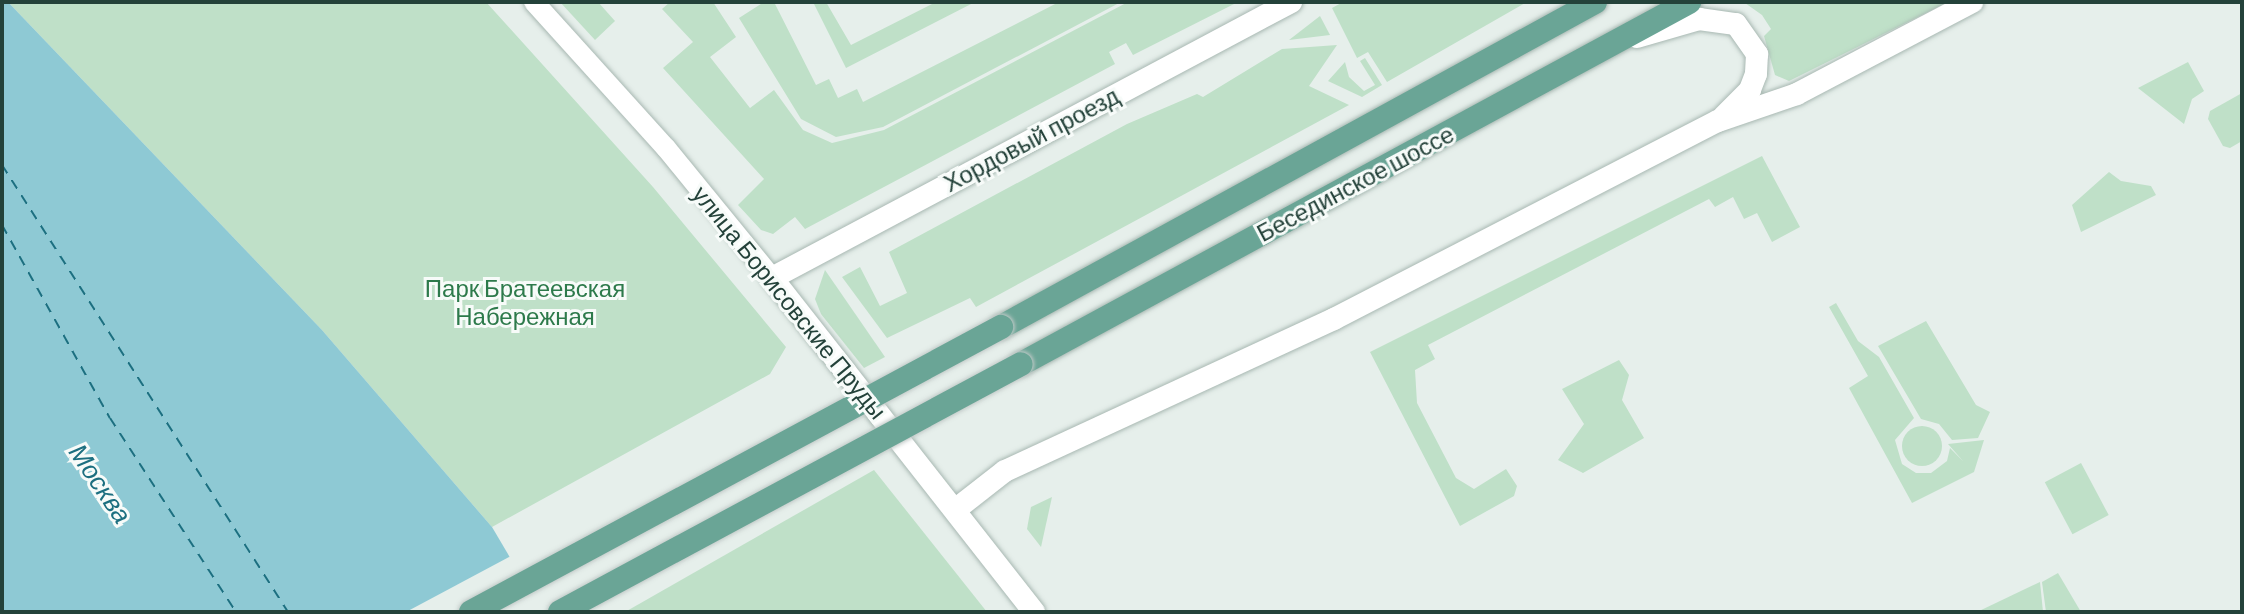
<!DOCTYPE html>
<meta charset="utf-8">
<style>
body{margin:0}
#map{position:relative;width:2244px;height:614px;overflow:hidden;background:#e6efeb;font-family:Barlow,sans-serif}
div>[style]{position:absolute}
[style*='--x']{left:calc(var(--x)*1px);top:calc(var(--y)*1px);width:calc(var(--w)*1px);rotate:calc(var(--a)*1deg)}
.green>*{inset:0;background:#bfe0c8;transform-origin:0 0}
.round{border-radius:50%}
.water>*{inset:0;background:#8ec9d4}
.pier>*{inset:0;background:#e6efeb}
.ferry>*{height:2px;margin-top:-1px;transform-origin:0;background:repeating-linear-gradient(90deg,#1c6f80 0 10px,transparent 0 18px)}
.roads{filter:drop-shadow(0 0 2px #a8b8b2) drop-shadow(0 0 2px #a8b8b2)}
.tertiary>*{height:20px;margin:-10px;padding:0 10px;transform-origin:10px;border-radius:10px;background:#fff}
.secondary>*{height:22px;margin:-11px;padding:0 11px;transform-origin:11px;border-radius:11px;background:#fff}
.primary>*{height:24px;margin:-12px;padding:0 12px;transform-origin:12px;border-radius:12px;background:#6aa596}
.bridges{filter:drop-shadow(0 0 2px #c2cac8) drop-shadow(0 0 2px #c2cac8)}
.primary-bridge>*{height:24px;margin:-12px;padding:0 12px;transform-origin:12px;border-radius:12px;background:#6aa596}
span{translate:-50% -50%;white-space:nowrap;text-align:center;line-height:1.15;-webkit-text-stroke:6px #f7fbf9;paint-order:stroke}
.street-label{font-size:24px;color:#24423a}
.park-label{font-size:24px;color:#2d7a4b}
.water-label{font-size:26px;color:#1c6f80;font-style:italic}
.frame{position:absolute;inset:0;border:4px solid #24423a;pointer-events:none}
</style>
<div id="map">
<div class="green">
<i style="clip-path:polygon(8px 2px,486px 2px,653px 187px,786px 347px,770px 374px,492px 527px,322px 330px)"></i>
<i style="clip-path:polygon(560px 2px,598px 2px,615px 21px,595px 40px)"></i>
<i style="clip-path:polygon(670px 2px,713px 2px,736px 37px,710px 57px,750px 108px,774px 90px,803px 130px,832px 143px,884px 130px,1128px 2px,1238px 2px,1133px 55px,1126px 43px,1109px 52px,1115px 64px,805px 229px,795px 217px,773px 234px,761px 230px,738px 205px,764px 179px,663px 68px,693px 42px,662px 9px)"></i>
<i style="clip-path:polygon(764px 2px,774px 2px,816px 85px,829px 79px,838px 98px,857px 89px,863px 102px,1059px 2px,1121px 2px,883px 127px,836px 137px,801px 119px,739px 18px)"></i>
<i style="clip-path:polygon(813px 2px,826px 2px,851px 45px,936px 2px,975px 2px,846px 68px)"></i>
<i style="clip-path:polygon(1343px 2px,1527px 2px,1387px 82px,1368px 52px,1357px 58px,1332px 8px)"></i>
<i style="clip-path:polygon(1948px 2px,1789px 81px,1775px 75px,1764px 36px,1771px 29px,1762px 15px,1745px 3px)"></i>
<i style="clip-path:polygon(1320px 16px,1330px 35px,1289px 40px)"></i>
<i style="clip-path:polygon(1337px 45px,1309px 86px,1349px 105px,976px 307px,970px 298px,887px 338px,842px 277px,860px 267px,880px 306px,907px 293px,889px 252px,1127px 124px,1197px 94px,1203px 97px,1282px 49px)"></i>
<i style="clip-path:polygon(1365px 58px,1382px 85px,1362px 97px,1328px 81px,1345px 62px,1349px 77px,1364px 91px,1375px 85px,1360px 61px)"></i>
<i style="clip-path:polygon(2188px 62px,2204px 91px,2192px 99px,2184px 124px,2138px 88px)"></i>
<i style="clip-path:polygon(2242px 93px,2242px 141px,2230px 148px,2223px 146px,2208px 119px,2210px 111px)"></i>
<i style="clip-path:polygon(1762px 156px,1800px 227px,1772px 242px,1757px 213px,1744px 219px,1733px 197px,1715px 207px,1709px 199px,1428px 345px,1435px 359px,1415px 370px,1417px 403px,1456px 478px,1474px 489px,1506px 469px,1517px 486px,1514px 496px,1460px 526px,1370px 352px)"></i>
<i style="clip-path:polygon(2109px 172px,2121px 181px,2151px 186px,2156px 195px,2081px 232px,2072px 205px)"></i>
<i style="clip-path:polygon(825px 270px,885px 357px,864px 368px,821px 314px,815px 299px)"></i>
<i style="clip-path:polygon(1836px 303px,1858px 341px,1879px 357px,1914px 418px,1895px 440px,1902px 464px,1916px 473px,1931px 473px,1947px 461px,1950px 448px,1963px 461px,1948px 444px,1984px 440px,1974px 472px,1912px 503px,1849px 388px,1868px 376px,1829px 307px)"></i>
<i style="clip-path:polygon(1926px 321px,1976px 405px,1990px 412px,1978px 438px,1952px 440px,1939px 424px,1921px 419px,1878px 346px)"></i>
<i style="clip-path:polygon(1619px 360px,1629px 375px,1622px 400px,1644px 438px,1583px 473px,1558px 460px,1584px 424px,1562px 389px)"></i>
<i class="round" style="left:1902px;top:426px;width:40px;height:40px"></i>
<i style="left:2081px;top:463px;width:59px;height:41px;rotate:62deg"></i>
<i style="clip-path:polygon(874px 470px,987px 612px,625px 612px)"></i>
<i style="clip-path:polygon(1052px 497px,1041px 547px,1027px 529px,1031px 507px)"></i>
<i style="clip-path:polygon(2058px 573px,2081px 612px,2046px 612px,2042px 582px)"></i>
<i style="clip-path:polygon(2040px 582px,2043px 612px,1977px 612px)"></i>
</div>
<div class="water">
<i style="clip-path:polygon(2px 2px,8px 2px,322px 330px,492px 527px,542px 612px,2px 612px)"></i>
</div>
<div class="pier">
<i style="clip-path:polygon(513px 555px,546px 612px,406px 612px)"></i>
</div>
<div class="ferry">
<i style="--x:2;--y:165;--w:531;--a:57.39"></i>
<i style="--x:2;--y:225;--w:221;--a:60.8"></i>
<i style="--x:110;--y:418;--w:231;--a:57"></i>
</div>
<div class="roads">
<div class="tertiary">
<i style="--x:534;--y:2;--w:197;--a:47.9"></i>
<i style="--x:666;--y:148;--w:168;--a:50.8"></i>
</div>
<div class="secondary">
<i style="--x:1637;--y:37;--w:65;--a:-16.2"></i>
<i style="--x:1699;--y:19;--w:37;--a:8"></i>
<i style="--x:1736;--y:24;--w:37;--a:55"></i>
<i style="--x:1757;--y:54;--w:20;--a:93"></i>
<i style="--x:1756;--y:74;--w:17;--a:111"></i>
<i style="--x:1750;--y:90;--w:37;--a:135"></i>
<i style="--x:955;--y:510;--w:63;--a:-38"></i>
<i style="--x:1005;--y:471;--w:362;--a:-24.8"></i>
<i style="--x:1334;--y:319;--w:432;--a:-27.3"></i>
<i style="--x:1718;--y:121;--w:83;--a:-18.9"></i>
<i style="--x:1797;--y:94;--w:198;--a:-27.7"></i>
<i style="--x:1034;--y:612;--w:424;--a:-128.1"></i>
<i style="--x:772;--y:278;--w:588;--a:-28"></i>
</div>
<div class="primary">
<i style="--x:1001;--y:327;--w:677;--a:-28.68"></i>
<i style="--x:1021;--y:364;--w:760;--a:-28.45"></i>
</div>
</div>
<div class="bridges">
<div class="primary-bridge">
<i style="--x:471;--y:612;--w:602;--a:-28.27"></i>
<i style="--x:560;--y:612;--w:523;--a:-28.28"></i>
</div>
</div>
<div class="street-label">
<span style="left:1031px;top:139px;rotate:-28deg">Хордовый проезд</span>
<span style="left:1355px;top:183px;rotate:-28deg">Бесединское шоссе</span>
<span style="left:790px;top:302px;rotate:51deg">улица Борисовские Пруды</span>
</div>
<div class="park-label">
<span style="left:525px;top:302px">Парк Братеевская<br>Набережная</span>
</div>
<div class="water-label">
<span style="left:101px;top:483px;rotate:56deg">Москва</span>
</div>
<div class="frame"></div>
</div>
